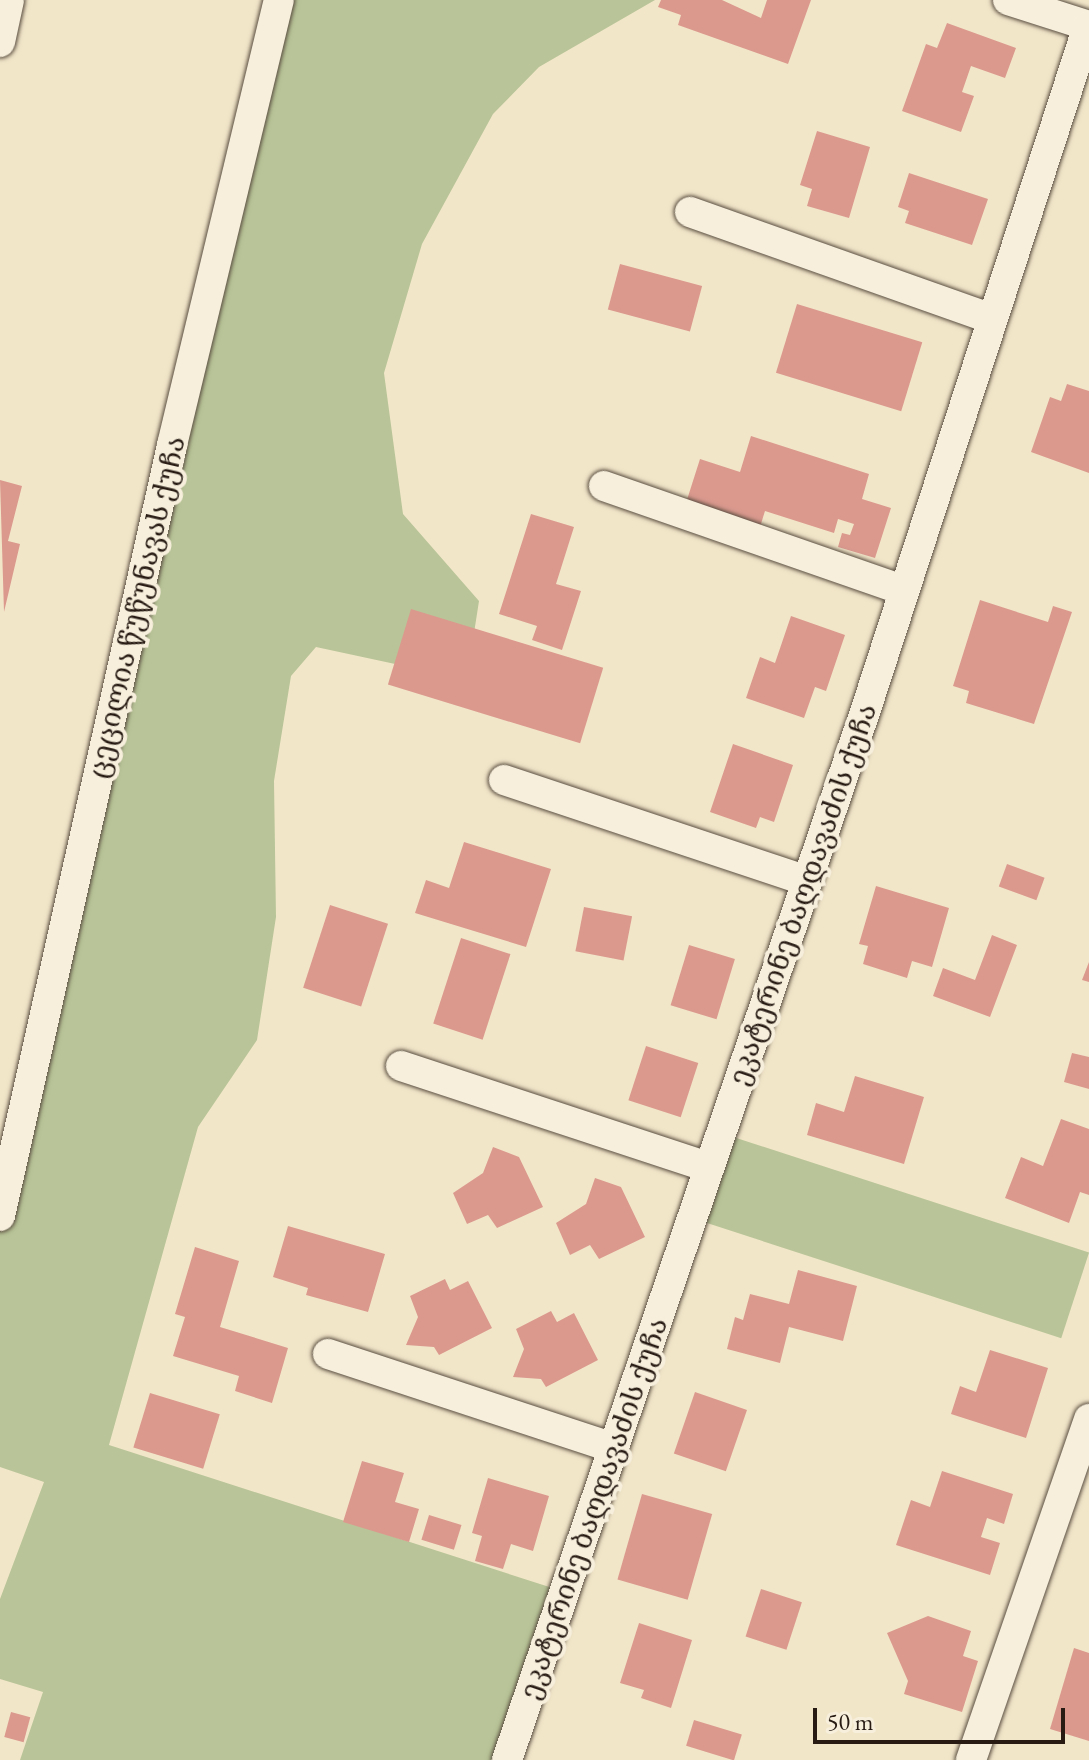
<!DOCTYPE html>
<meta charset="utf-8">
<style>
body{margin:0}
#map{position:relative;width:1089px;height:1760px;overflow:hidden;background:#f2e6c9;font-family:"EB Garamond","Noto Serif Georgian",serif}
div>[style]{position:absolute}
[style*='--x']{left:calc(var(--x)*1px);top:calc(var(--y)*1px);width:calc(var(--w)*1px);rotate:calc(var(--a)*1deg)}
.green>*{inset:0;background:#b9c598;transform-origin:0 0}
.building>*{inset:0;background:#db998e;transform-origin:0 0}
.roads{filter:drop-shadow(0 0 2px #5a4e41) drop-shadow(0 0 2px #5a4e41)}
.minor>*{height:30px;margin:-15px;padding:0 15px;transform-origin:15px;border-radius:15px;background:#f7efdc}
span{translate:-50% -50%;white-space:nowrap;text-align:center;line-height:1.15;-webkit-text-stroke:8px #f7efdc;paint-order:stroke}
.street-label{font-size:28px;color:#271b14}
.scale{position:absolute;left:813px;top:1708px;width:252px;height:36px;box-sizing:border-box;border:4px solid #271b14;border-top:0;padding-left:10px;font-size:24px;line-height:28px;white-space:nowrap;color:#271b14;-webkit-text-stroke:6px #f7efdc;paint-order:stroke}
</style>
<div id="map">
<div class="green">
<i style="clip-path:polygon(279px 0,655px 0,539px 67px,493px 114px,422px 244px,384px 373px,403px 514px,479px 601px,470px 659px,423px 670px,316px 647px,291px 676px,274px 781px,276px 917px,257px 1040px,198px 1127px,109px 1445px,565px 1592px,507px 1760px,20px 1760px,43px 1692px,0 1679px,0 1599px,44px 1482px,0 1467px,0 1216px)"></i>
<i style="left:721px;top:1133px;width:387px;height:90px;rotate:18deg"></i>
</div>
<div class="building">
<i style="clip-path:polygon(661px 0,722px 0,761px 18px,767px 0,811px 0,788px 64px,678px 25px,681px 15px,658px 7px)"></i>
<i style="clip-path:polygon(947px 23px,1016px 48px,1005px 78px,971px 66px,962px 92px,974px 96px,961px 132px,902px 111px,926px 44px,937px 48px)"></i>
<i style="clip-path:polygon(817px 131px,870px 147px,849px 218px,807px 206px,812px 189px,800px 185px)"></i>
<i style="clip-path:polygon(909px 173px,988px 199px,972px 245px,905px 223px,909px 211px,898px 207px)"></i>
<i style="left:620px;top:264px;width:85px;height:47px;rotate:15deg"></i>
<i style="left:797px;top:304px;width:131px;height:72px;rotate:17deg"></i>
<i style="clip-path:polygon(1067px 384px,1089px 391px,1089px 473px,1031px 452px,1050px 397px,1061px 401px)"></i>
<i style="clip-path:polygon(751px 436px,869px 474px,862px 499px,891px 508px,875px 558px,838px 547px,842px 533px,850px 535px,854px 524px,838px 519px,834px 533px,765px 511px,759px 530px,685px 506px,700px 459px,740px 472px)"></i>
<i style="clip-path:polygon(0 480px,22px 486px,8px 541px,20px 544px,4px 612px)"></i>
<i style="clip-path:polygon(531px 514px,574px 527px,556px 584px,581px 591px,562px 650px,532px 640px,537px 626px,499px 614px)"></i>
<i style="clip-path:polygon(980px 600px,1048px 622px,1053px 606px,1072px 612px,1034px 724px,966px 703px,969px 691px,953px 686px)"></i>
<i style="left:411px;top:609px;width:201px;height:79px;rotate:17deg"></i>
<i style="clip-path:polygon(791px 616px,845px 635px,826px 691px,815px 687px,804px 718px,746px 698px,760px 657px,775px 663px)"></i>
<i style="clip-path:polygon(733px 744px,793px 765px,774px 822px,760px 817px,756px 828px,710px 812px)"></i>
<i style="clip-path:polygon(464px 842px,551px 869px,526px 947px,415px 913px,426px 880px,449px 888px)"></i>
<i style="left:1007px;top:864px;width:40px;height:24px;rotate:20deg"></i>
<i style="clip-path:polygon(876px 886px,949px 908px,932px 967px,912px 961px,907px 978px,863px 964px,868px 946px,859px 944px)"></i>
<i style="left:330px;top:905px;width:61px;height:87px;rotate:18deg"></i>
<i style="left:584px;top:907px;width:49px;height:45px;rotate:11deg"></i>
<i style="clip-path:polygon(992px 935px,1017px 945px,990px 1017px,933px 996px,943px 968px,975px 980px)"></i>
<i style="left:461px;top:938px;width:52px;height:90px;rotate:18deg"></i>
<i style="left:689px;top:945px;width:48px;height:63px;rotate:17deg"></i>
<i style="clip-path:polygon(1089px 962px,1089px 982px,1082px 980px)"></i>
<i style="left:646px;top:1046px;width:55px;height:57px;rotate:18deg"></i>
<i style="clip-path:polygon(1072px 1053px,1089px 1057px,1089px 1089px,1064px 1082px)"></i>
<i style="clip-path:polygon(855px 1076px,924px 1097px,904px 1164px,807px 1135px,816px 1103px,844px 1112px)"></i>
<i style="clip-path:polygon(1061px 1119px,1089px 1129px,1089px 1195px,1080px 1192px,1069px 1223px,1005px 1198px,1021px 1157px,1043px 1166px)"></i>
<i style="clip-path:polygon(493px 1147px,519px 1157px,543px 1207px,497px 1228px,488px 1215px,467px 1224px,453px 1193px,483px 1173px)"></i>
<i style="clip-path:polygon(595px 1178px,621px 1187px,645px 1237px,599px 1259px,590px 1245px,570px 1255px,556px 1223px,586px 1204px)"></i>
<i style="clip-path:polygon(288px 1226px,385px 1254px,368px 1312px,306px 1295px,308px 1288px,273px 1277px)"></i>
<i style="clip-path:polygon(195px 1247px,239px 1261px,220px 1327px,288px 1348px,272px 1403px,235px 1391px,239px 1376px,173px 1356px,185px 1317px,175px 1314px)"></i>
<i style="clip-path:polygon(798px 1270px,857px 1286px,843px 1341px,789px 1327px,780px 1363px,727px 1349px,735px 1317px,743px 1320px,750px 1294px,789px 1304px)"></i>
<i style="clip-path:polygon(445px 1279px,450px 1290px,468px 1281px,492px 1328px,439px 1355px,434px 1347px,406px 1345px,418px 1317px,410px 1296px)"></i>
<i style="clip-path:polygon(551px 1311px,557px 1322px,574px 1313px,598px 1360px,546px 1387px,541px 1379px,513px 1377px,524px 1349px,516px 1329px)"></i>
<i style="clip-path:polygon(990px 1350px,1048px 1368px,1026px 1438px,951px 1414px,960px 1386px,976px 1392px)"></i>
<i style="left:695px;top:1392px;width:55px;height:65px;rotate:19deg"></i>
<i style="left:150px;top:1393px;width:73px;height:57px;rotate:17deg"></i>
<i style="clip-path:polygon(362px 1461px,404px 1473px,395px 1502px,419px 1509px,409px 1542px,343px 1522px)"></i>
<i style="clip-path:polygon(942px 1471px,1013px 1494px,1004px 1524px,987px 1518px,981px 1537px,1000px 1543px,990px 1575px,896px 1545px,911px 1500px,930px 1507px)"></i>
<i style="clip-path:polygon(488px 1478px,549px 1496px,533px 1551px,511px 1544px,503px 1569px,475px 1561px,482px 1536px,472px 1533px)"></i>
<i style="left:642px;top:1494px;width:73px;height:89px;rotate:16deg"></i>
<i style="left:429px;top:1515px;width:34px;height:26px;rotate:17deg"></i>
<i style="left:761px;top:1589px;width:43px;height:50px;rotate:18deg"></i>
<i style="clip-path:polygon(928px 1616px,971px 1631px,963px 1656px,978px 1661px,962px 1712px,904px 1694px,908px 1681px,887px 1633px)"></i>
<i style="clip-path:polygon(639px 1623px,692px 1640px,671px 1708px,641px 1698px,644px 1690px,620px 1683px)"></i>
<i style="clip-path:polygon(1074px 1648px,1089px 1653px,1089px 1741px,1050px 1729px)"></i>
<i style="left:11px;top:1712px;width:20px;height:26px;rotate:15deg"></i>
<i style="left:694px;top:1720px;width:50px;height:27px;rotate:17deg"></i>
</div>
<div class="roads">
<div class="minor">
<i style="--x:1008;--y:0;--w:85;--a:17.8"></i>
<i style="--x:0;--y:42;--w:43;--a:-77.9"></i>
<i style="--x:690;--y:212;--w:318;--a:19.5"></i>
<i style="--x:604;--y:486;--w:317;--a:19.2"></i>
<i style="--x:504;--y:780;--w:319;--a:18.4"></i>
<i style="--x:401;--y:1066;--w:324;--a:18.2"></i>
<i style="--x:0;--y:1216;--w:790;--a:-77.42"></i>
<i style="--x:172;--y:445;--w:458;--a:-76.5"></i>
<i style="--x:328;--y:1354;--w:301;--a:18.2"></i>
<i style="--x:507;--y:1760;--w:1107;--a:-71.14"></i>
<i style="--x:865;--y:712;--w:721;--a:-71.99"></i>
<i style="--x:971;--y:1760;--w:361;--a:-70.9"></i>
</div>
</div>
<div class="street-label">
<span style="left:136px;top:607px;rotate:-77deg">ცეცილია წუწუნავას ქუჩა</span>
<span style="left:802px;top:894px;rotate:-71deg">ეკატერინე ბაღდავაძის ქუჩა</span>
<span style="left:593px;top:1508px;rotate:-71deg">ეკატერინე ბაღდავაძის ქუჩა</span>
</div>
<div class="scale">50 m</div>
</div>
